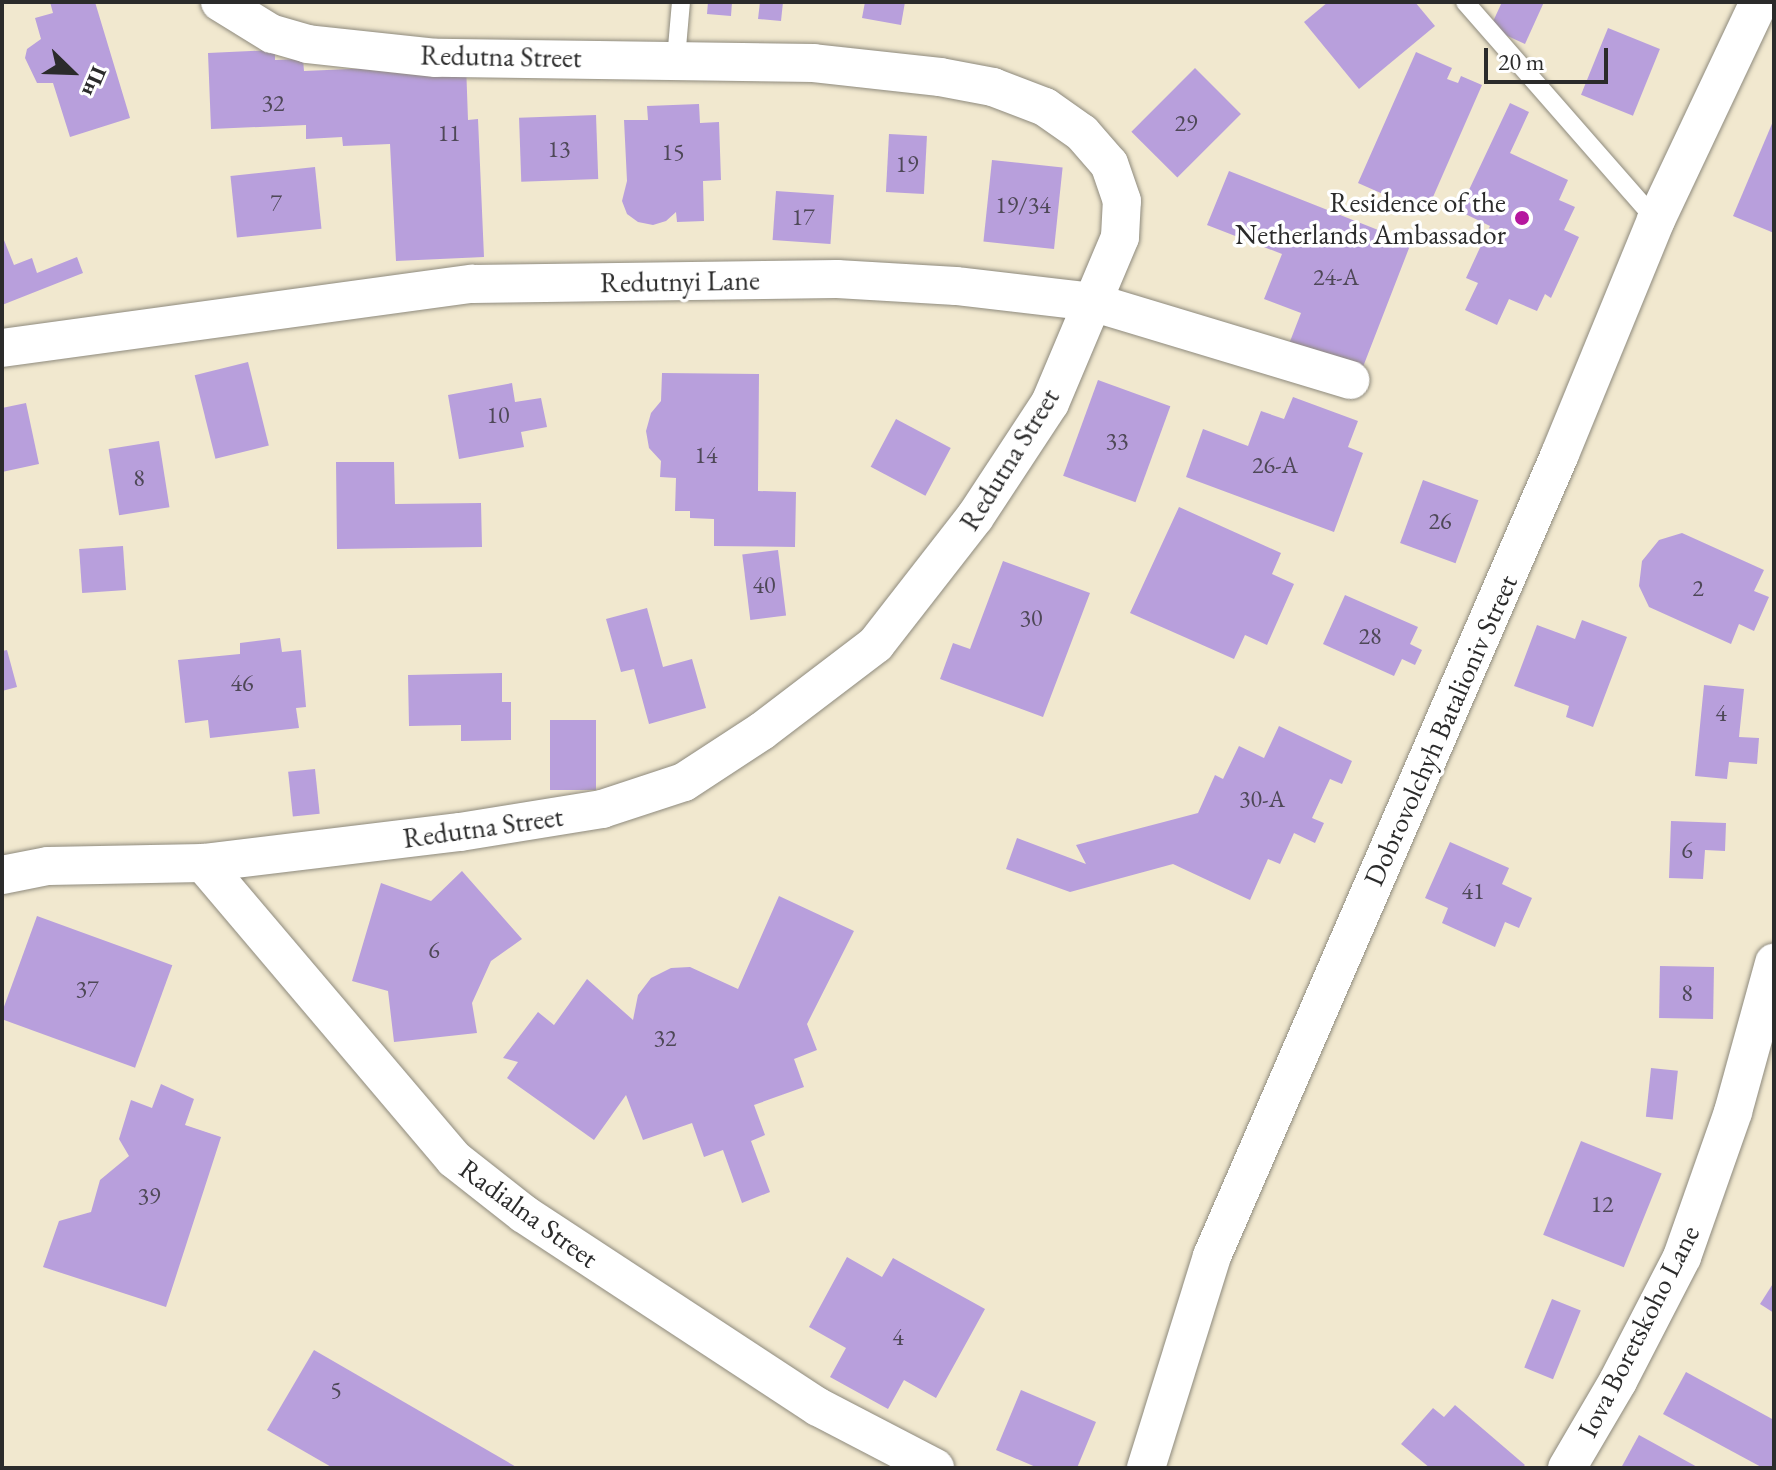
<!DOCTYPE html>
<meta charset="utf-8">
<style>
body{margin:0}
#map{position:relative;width:1776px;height:1470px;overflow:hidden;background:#f1e8cf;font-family:"EB Garamond",serif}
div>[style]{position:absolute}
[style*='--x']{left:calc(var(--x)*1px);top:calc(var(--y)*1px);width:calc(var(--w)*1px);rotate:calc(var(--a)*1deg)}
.building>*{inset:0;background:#b89fdc;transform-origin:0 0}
.roads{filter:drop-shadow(0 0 2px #8e8a7d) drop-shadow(0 0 2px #8e8a7d)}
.service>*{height:18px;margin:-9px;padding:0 9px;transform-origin:9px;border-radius:9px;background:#fff}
.minor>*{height:38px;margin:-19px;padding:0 19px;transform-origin:19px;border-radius:19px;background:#fff}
.dots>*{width:22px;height:22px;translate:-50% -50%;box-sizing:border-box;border:4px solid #fff;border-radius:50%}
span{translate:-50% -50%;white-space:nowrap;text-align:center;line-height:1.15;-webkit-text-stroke:7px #fff;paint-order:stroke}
.number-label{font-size:24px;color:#4e4857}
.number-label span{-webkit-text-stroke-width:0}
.street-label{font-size:28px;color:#2b2b2b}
.poi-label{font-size:28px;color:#2b2b2b}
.right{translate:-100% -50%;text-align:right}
.frame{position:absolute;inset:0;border:4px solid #2b2b2b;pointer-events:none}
.north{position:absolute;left:32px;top:32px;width:80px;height:80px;-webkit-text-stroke:6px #fff;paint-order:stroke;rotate:113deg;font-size:22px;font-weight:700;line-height:32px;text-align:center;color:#2b2b2b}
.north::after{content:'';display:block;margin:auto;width:28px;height:36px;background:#2b2b2b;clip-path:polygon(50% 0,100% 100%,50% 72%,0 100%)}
.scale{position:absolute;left:1484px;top:48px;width:124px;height:36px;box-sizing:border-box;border:4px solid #2b2b2b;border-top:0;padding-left:10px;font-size:24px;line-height:28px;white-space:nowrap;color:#2b2b2b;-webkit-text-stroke:6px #fff;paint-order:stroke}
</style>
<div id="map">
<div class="building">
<i style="clip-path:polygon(50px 2px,95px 2px,130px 118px,70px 137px,53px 83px,37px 83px,25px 58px,27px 49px,41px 39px,35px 18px,53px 13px)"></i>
<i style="clip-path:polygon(708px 2px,732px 2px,731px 16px,707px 14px)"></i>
<i style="clip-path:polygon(760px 2px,783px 2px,781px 21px,758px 19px)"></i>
<i style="clip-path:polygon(865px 2px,905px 2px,901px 25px,862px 18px)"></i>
<i style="clip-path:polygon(1328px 2px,1415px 2px,1435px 26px,1359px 89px,1304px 22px)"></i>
<i style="clip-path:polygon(1502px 2px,1544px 2px,1525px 44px,1490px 28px)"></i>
<i style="left:1608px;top:28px;width:56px;height:72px;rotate:22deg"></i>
<i style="clip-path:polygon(275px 50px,275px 60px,303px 59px,304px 71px,466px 64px,468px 120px,478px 119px,484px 257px,396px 261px,390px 144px,343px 146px,342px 137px,306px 139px,306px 125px,211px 129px,208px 53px)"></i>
<i style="clip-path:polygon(1416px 52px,1452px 68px,1447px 79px,1458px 83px,1461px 76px,1482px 85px,1426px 213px,1358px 183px)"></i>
<i style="left:1195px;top:68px;width:65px;height:90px;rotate:45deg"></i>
<i style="clip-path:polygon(1510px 103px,1529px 112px,1510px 153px,1568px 180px,1559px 200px,1575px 207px,1564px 230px,1579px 237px,1551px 298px,1545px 294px,1537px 311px,1509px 299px,1497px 325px,1465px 310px,1478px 283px,1466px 278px,1490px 226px,1459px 211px)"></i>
<i style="clip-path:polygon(699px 104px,700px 123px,719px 122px,721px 180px,703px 181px,704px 221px,677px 222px,676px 212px,666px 221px,653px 225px,638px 222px,627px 214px,622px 201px,627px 181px,624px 120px,648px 120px,647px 106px)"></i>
<i style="left:596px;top:115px;width:64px;height:77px;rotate:88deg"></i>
<i style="clip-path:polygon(1774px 119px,1774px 233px,1733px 216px)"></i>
<i style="left:889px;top:134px;width:38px;height:58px;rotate:3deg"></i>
<i style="left:992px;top:160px;width:71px;height:82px;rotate:6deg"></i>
<i style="left:315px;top:167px;width:62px;height:85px;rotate:84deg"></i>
<i style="clip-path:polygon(1229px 171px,1411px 243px,1361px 372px,1289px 344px,1301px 313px,1264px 299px,1282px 254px,1207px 225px)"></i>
<i style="left:776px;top:191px;width:58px;height:49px;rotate:4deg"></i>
<i style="clip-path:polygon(2px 235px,14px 265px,32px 258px,37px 273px,77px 257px,83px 273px,2px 305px)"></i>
<i style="left:248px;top:362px;width:86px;height:55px;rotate:76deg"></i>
<i style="clip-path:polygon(662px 373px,759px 374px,758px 491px,796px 492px,795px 547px,714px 546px,714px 519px,690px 518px,690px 511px,675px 511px,676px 478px,660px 477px,661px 461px,649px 448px,646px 431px,651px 413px,661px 401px)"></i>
<i style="left:1098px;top:380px;width:77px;height:102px;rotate:20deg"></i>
<i style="clip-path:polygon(512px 383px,515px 402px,541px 398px,547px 427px,521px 432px,524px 447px,459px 459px,448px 395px)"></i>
<i style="clip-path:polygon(1293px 397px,1358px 421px,1348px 447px,1363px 453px,1334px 532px,1186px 477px,1203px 429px,1248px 446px,1261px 411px,1284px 419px)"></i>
<i style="clip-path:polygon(26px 403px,39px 464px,2px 472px,2px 408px)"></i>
<i style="left:896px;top:419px;width:62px;height:54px;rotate:28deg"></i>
<i style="left:159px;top:441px;width:67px;height:51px;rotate:81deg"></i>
<i style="clip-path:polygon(336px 462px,394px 462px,395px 504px,481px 503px,482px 547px,337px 549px)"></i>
<i style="left:1423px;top:480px;width:59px;height:67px;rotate:20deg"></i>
<i style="clip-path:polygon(1179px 507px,1281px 553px,1272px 574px,1294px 584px,1267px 645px,1245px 635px,1234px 659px,1130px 613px)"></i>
<i style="clip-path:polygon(1682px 533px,1764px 570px,1754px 591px,1769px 597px,1754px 631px,1739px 624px,1731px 644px,1649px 607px,1639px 586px,1642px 561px,1659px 540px)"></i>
<i style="left:123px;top:546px;width:44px;height:44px;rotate:86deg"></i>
<i style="left:778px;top:550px;width:66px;height:36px;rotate:83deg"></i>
<i style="clip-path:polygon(1003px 561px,1090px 593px,1043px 717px,940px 679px,953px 643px,970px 649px)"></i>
<i style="clip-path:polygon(1345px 595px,1418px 627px,1410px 644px,1422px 650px,1415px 665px,1402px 659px,1394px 676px,1323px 644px)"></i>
<i style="clip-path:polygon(647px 608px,663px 667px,692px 659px,706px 708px,649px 724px,634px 669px,621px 672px,606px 619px)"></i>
<i style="clip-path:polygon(1582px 620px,1627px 637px,1593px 727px,1566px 717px,1569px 706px,1514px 686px,1537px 625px,1575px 639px)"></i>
<i style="clip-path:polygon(280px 638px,282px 652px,301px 650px,306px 707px,296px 708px,299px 728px,210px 738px,208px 720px,185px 723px,178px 660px,240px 654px,240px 643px)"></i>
<i style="clip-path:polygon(7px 650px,17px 687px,2px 691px,2px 651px)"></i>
<i style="clip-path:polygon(502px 673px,502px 702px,511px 702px,511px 740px,461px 741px,461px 725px,409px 726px,408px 675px)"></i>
<i style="clip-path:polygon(1704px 685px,1744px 689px,1739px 737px,1759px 738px,1757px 764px,1729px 762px,1727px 779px,1695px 776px)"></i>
<i style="left:550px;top:720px;width:46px;height:70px"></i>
<i style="clip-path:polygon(1279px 726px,1352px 761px,1342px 784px,1330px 779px,1312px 818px,1324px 823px,1315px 843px,1294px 833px,1280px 864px,1268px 859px,1250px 900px,1173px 864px,1070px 892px,1006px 869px,1017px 838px,1086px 864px,1076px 845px,1198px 813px,1215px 775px,1223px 779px,1239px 746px,1264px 758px)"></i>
<i style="left:315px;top:769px;width:45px;height:27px;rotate:84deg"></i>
<i style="clip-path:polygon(1671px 821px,1726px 823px,1725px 851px,1705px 850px,1703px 879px,1669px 878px)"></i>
<i style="clip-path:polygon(1450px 842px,1509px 868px,1502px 884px,1532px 898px,1519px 928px,1505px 922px,1495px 947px,1442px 923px,1448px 908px,1425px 898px)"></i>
<i style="clip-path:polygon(462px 871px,522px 939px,491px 961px,472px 1003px,477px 1033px,394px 1042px,388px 991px,352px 981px,381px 883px,431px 901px)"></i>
<i style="clip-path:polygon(779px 896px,854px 931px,807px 1024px,817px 1050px,794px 1059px,804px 1087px,754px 1105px,765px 1135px,751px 1141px,770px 1192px,742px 1203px,723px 1150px,704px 1157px,692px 1123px,643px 1140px,626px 1095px,594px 1140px,507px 1078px,518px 1062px,503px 1058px,538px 1012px,554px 1025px,587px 979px,633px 1020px,638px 995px,651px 978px,671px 968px,690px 967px,738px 989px)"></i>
<i style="left:37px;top:916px;width:144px;height:109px;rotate:20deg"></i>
<i style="left:1660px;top:966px;width:54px;height:52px;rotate:1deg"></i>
<i style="left:1651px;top:1068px;width:27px;height:49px;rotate:6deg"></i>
<i style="clip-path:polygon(161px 1084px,194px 1099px,185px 1125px,221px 1137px,166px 1307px,43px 1267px,59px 1221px,91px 1212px,100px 1180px,129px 1156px,119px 1139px,131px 1100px,152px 1108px)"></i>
<i style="left:1581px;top:1141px;width:87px;height:101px;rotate:22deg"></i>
<i style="clip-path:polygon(847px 1257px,882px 1277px,893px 1258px,985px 1309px,936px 1398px,904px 1380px,888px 1409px,830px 1377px,846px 1348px,809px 1327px)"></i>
<i style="clip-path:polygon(1774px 1282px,1774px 1313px,1760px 1304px)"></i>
<i style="left:1552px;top:1299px;width:31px;height:74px;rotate:22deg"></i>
<i style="clip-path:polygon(314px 1350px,518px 1468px,333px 1468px,267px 1430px)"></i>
<i style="clip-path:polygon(1686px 1372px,1774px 1420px,1773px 1468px,1763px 1468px,1663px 1414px)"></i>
<i style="clip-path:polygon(1021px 1390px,1096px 1422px,1077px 1468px,1038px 1468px,996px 1450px)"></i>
<i style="clip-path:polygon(1455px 1405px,1525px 1465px,1522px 1468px,1430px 1468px,1401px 1444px,1433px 1408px,1444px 1417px)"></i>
<i style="clip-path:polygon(1639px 1435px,1699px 1468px,1621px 1468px)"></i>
</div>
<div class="roads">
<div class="service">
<i style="--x:1465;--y:2;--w:290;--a:48.8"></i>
<i style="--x:676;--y:59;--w:57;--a:-85"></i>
</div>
<div class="minor">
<i style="--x:2;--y:348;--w:474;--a:-7.8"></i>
<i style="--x:472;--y:284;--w:365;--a:-0.8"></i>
<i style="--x:837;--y:279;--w:119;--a:3.4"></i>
<i style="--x:956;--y:286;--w:137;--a:6.7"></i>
<i style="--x:1092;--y:302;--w:270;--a:16.8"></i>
<i style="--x:203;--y:863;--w:388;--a:49.7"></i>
<i style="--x:454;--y:1159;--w:89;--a:38.2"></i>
<i style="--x:524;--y:1214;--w:352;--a:33.3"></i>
<i style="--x:818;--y:1407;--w:132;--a:27.5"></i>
<i style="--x:2;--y:875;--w:47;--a:-11.1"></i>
<i style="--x:48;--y:866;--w:155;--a:-1.1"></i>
<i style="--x:203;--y:863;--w:259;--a:-6.9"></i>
<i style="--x:460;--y:832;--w:144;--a:-9.2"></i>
<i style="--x:602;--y:809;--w:86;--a:-18.2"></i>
<i style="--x:684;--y:782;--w:93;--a:-33.2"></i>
<i style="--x:762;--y:731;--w:143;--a:-37.3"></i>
<i style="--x:876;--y:644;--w:161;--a:-52.1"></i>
<i style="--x:975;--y:517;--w:136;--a:-56.7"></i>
<i style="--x:1050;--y:403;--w:180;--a:-67.1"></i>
<i style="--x:1120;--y:237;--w:36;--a:-87"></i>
<i style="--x:1122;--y:201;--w:39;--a:-109"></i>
<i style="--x:1109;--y:164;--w:41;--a:-131.1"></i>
<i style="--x:1082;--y:133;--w:45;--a:-144.9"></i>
<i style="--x:1045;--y:107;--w:56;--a:-159"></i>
<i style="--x:993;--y:87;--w:54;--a:-169.3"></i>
<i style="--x:940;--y:77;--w:127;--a:-173.7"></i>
<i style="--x:814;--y:63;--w:378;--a:-179.2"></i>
<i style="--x:436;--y:58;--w:129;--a:-173.8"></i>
<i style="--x:308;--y:44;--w:37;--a:-164"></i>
<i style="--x:272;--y:34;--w:61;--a:-148.4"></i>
<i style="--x:1146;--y:1468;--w:222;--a:-72.7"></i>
<i style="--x:1212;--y:1256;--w:874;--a:-66.54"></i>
<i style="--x:1560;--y:454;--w:253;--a:-67.7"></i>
<i style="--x:1656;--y:220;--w:241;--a:-64.7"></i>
<i style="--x:1567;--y:1468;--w:101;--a:-59.6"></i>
<i style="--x:1618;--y:1381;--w:140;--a:-62.7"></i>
<i style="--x:1682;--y:1257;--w:154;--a:-70.6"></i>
<i style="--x:1733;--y:1112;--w:155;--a:-74.6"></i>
</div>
</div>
<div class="dots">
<i style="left:1522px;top:218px;background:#b5179e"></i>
</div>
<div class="number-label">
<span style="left:273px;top:103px">32</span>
<span style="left:1186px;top:123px">29</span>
<span style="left:449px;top:133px">11</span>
<span style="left:559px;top:149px">13</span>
<span style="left:673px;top:152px">15</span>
<span style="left:907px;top:164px">19</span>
<span style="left:276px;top:203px">7</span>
<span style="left:1023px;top:205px">19/34</span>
<span style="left:803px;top:217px">17</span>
<span style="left:1336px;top:277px">24-А</span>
<span style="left:498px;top:415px">10</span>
<span style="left:1117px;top:441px">33</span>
<span style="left:706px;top:455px">14</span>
<span style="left:1275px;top:465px">26-А</span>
<span style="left:139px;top:478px">8</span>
<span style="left:1440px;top:521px">26</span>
<span style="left:764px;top:585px">40</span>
<span style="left:1698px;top:588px">2</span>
<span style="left:1031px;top:618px">30</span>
<span style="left:1370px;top:636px">28</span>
<span style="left:242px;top:683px">46</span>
<span style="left:1721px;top:713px">4</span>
<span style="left:1262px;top:799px">30-А</span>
<span style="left:1687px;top:850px">6</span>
<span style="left:1473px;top:891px">41</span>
<span style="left:434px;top:950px">6</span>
<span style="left:87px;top:989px">37</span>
<span style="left:1687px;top:993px">8</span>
<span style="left:665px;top:1038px">32</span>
<span style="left:149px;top:1196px">39</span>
<span style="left:1602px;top:1204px">12</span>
<span style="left:898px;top:1337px">4</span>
<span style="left:336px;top:1390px">5</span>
</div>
<div class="street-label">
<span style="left:501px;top:56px;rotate:1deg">Redutna Street</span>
<span style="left:680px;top:281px;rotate:-1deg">Redutnyi Lane</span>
<span style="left:1009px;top:459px;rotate:-58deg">Redutna Street</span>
<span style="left:1440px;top:730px;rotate:-66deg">Dobrovolchyh Batalioniv Street</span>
<span style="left:483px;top:827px;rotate:-8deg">Redutna Street</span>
<span style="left:529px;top:1213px;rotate:36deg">Radialna Street</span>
<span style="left:1638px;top:1331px;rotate:-63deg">Iova Boretskoho Lane</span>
</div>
<div class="poi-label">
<span class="right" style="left:1506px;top:218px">Residence of the<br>Netherlands Ambassador</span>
</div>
<div class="frame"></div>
<div class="north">Пн</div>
<div class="scale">20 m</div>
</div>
